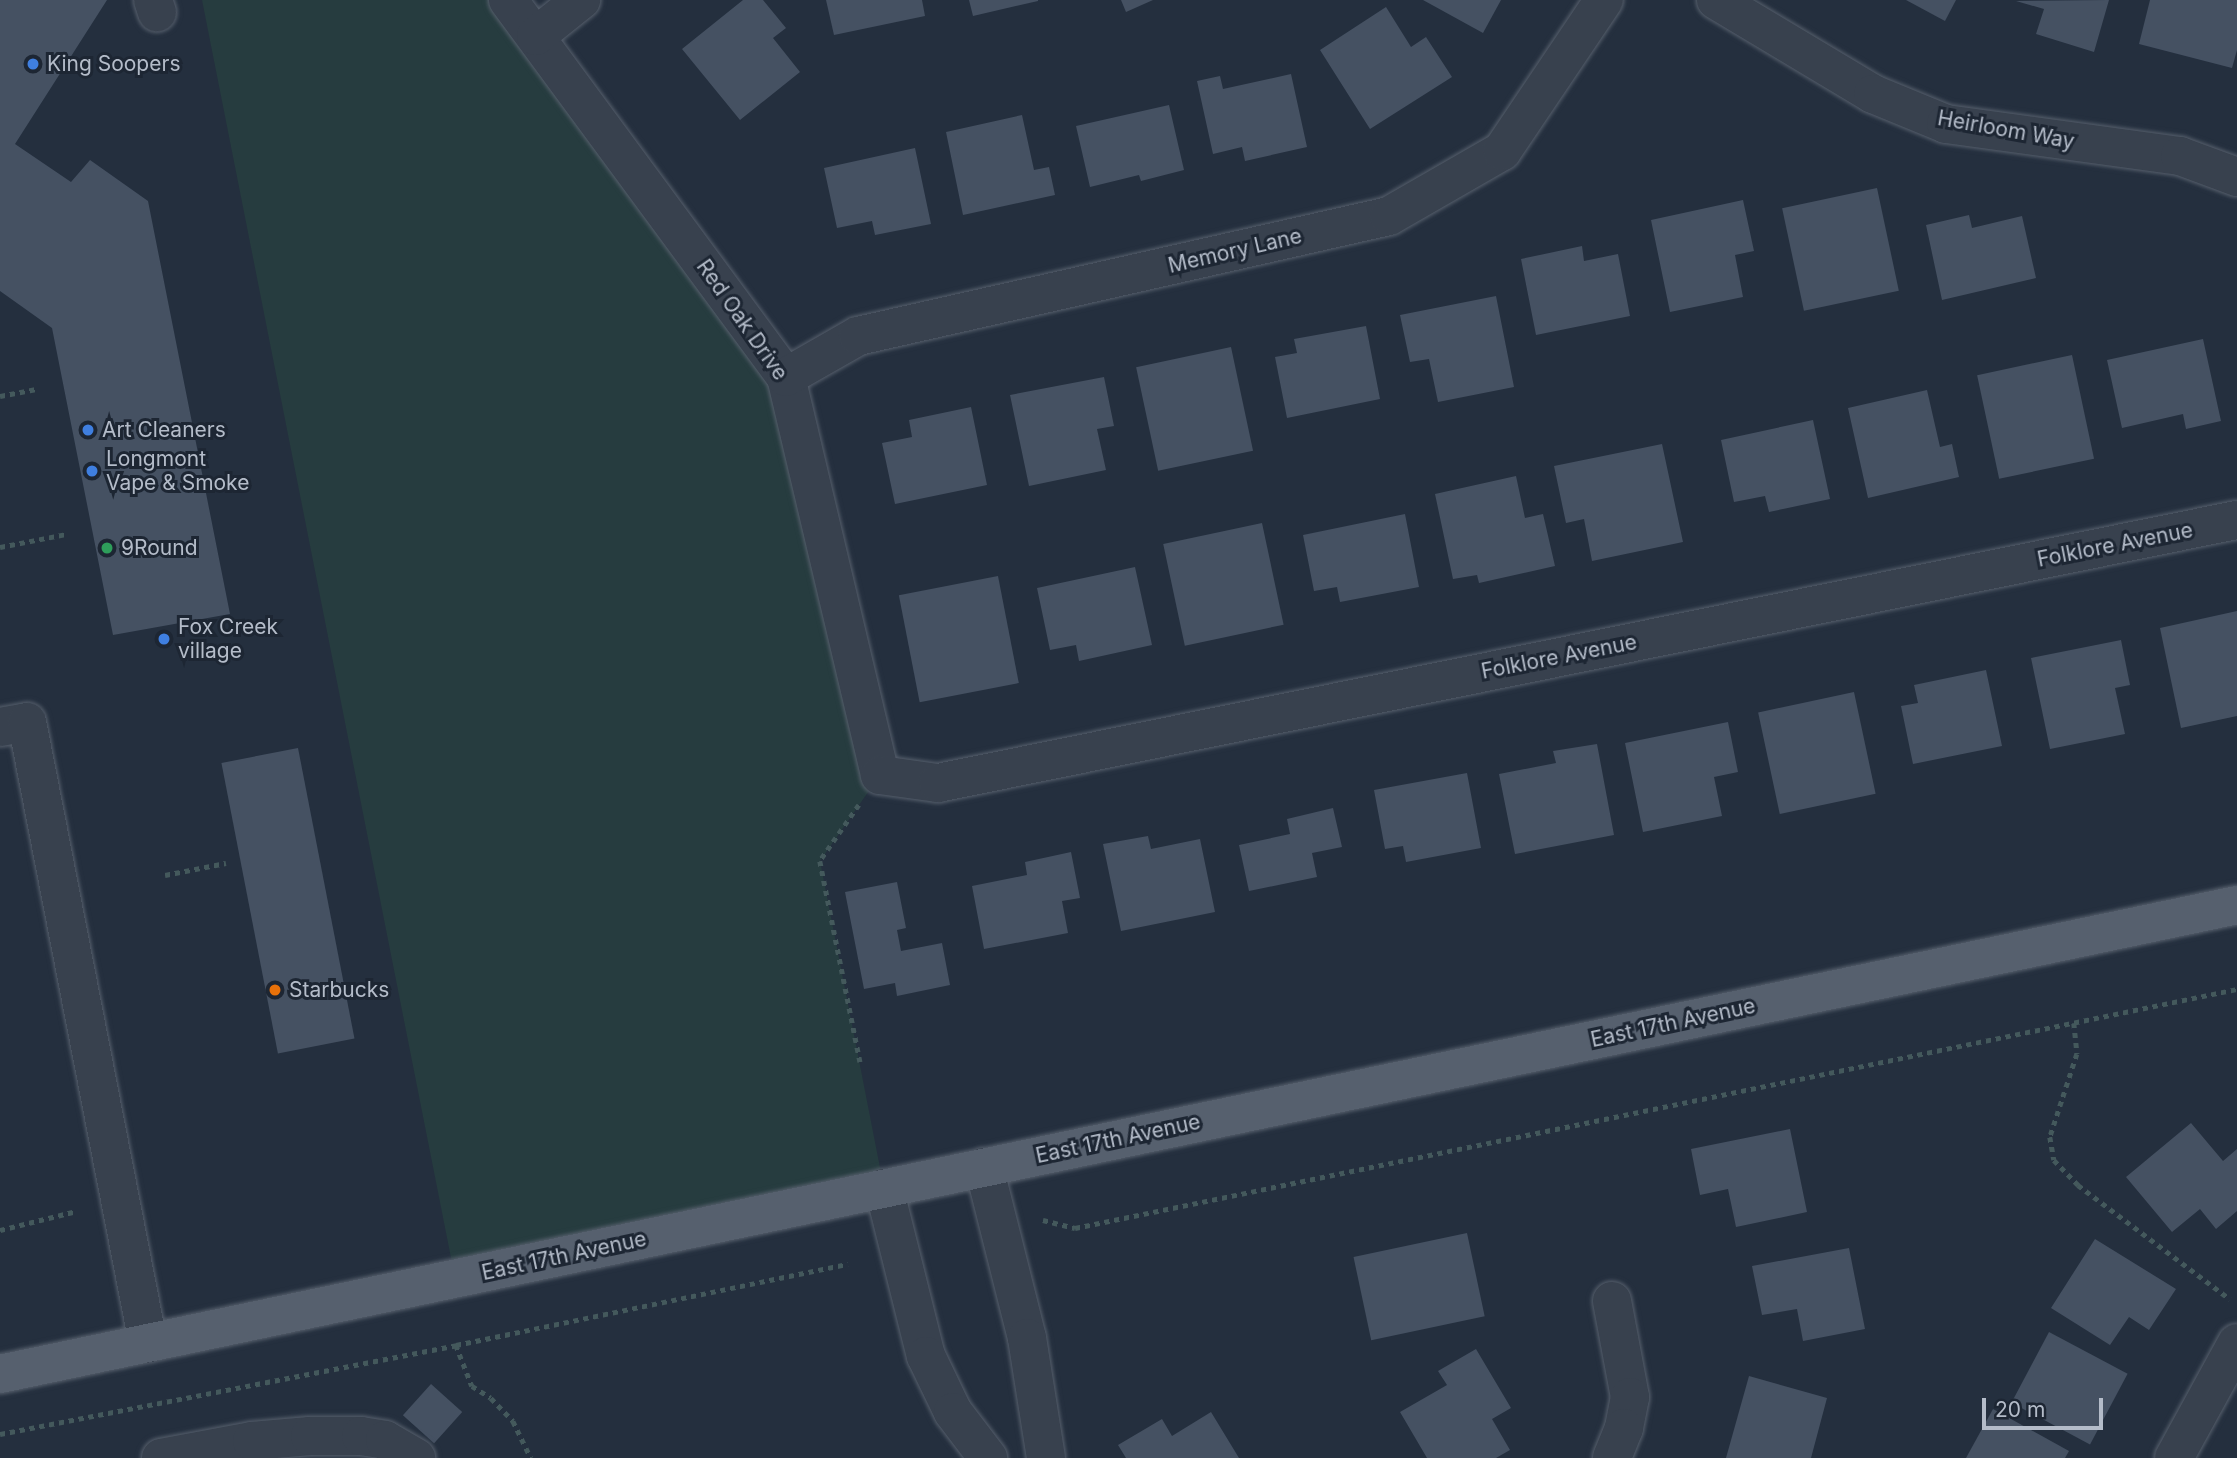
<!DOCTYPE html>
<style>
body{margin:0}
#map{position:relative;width:2237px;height:1458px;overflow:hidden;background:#242f3e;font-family:Inter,sans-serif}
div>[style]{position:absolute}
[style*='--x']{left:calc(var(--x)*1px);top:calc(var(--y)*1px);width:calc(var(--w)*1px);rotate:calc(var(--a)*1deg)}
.green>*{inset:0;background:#263c3f}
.building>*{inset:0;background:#455162;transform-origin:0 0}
.path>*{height:4.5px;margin-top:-2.25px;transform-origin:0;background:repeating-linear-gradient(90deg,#44595c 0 5px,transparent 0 10px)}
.roads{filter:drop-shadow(0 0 2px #565f6c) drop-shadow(0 0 2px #565f6c)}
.minor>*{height:38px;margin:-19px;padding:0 19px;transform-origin:19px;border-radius:19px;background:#38414e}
.major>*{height:38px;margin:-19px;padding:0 19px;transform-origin:19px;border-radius:19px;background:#56606e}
.dots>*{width:19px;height:19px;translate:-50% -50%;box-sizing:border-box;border:4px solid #1d2633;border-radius:50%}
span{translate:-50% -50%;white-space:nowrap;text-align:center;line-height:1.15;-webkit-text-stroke:6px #1d2633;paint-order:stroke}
.poi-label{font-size:21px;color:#b4bcc9}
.left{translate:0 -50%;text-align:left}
.street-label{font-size:21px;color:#b4bcc9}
.scale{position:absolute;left:1982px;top:1398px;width:121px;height:32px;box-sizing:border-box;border:4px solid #b4bcc9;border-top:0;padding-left:9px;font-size:21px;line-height:24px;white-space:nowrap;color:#b4bcc9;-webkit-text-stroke:5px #1d2633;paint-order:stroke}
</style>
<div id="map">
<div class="green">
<i style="clip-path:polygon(202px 0,508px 0,786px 377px,880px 775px,820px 861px,884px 1188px,455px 1278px)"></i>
</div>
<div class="building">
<i style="clip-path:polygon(0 0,107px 0,15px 144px,71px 182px,90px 160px,148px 201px,230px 614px,113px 635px,52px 328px,0 291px)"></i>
<i style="clip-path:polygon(743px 0,763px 0,786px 28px,773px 38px,800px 72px,740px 120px,682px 49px)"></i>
<i style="clip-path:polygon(826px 0,922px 0,925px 16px,834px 35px)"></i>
<i style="clip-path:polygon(969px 0,1038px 0,1038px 1px,973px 16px)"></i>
<i style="clip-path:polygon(1121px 0,1153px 0,1126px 12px)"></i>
<i style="clip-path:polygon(1423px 0,1501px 0,1483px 33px)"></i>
<i style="clip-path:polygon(1906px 0,1956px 0,1945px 21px)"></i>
<i style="clip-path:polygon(2109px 0,2094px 52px,2036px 34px,2044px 9px,2016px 1px)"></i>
<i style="clip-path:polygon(2150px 0,2237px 0,2237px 50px,2232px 68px,2139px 44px)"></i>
<i style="clip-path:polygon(1386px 7px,1411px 47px,1426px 37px,1452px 77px,1370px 129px,1320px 50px)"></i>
<i style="clip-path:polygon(1291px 74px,1307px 147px,1245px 161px,1242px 147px,1213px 154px,1197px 81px,1220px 76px,1223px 89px)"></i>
<i style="clip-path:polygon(1169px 105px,1184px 170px,1141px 181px,1139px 175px,1090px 187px,1076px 126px)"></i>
<i style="clip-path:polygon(1022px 115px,1034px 170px,1049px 167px,1055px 195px,963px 215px,946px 132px)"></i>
<i style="clip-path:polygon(915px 148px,931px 224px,875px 235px,872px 221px,837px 228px,824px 168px)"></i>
<i style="left:1877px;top:188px;width:105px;height:97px;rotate:78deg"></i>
<i style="clip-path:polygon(1743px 200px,1754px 251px,1735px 255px,1743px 297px,1670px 312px,1651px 220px)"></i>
<i style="clip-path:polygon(1969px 215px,1972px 228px,2022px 216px,2036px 278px,1942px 300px,1926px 225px)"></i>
<i style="clip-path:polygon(1582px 246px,1584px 261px,1618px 254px,1630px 316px,1536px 335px,1521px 259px)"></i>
<i style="clip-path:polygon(1496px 296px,1514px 387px,1438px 402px,1429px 359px,1410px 362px,1400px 315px)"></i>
<i style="clip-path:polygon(1366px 326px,1380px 399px,1287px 418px,1275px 357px,1297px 353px,1294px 339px)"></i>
<i style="clip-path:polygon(2203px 339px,2221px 421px,2186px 429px,2183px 414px,2122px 428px,2107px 360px)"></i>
<i style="left:1231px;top:347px;width:106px;height:97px;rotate:78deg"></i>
<i style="left:2072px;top:355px;width:106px;height:97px;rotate:78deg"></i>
<i style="clip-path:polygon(1104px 377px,1114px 426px,1097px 429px,1106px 470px,1029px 486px,1010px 395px)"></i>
<i style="clip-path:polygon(1927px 390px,1940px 447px,1952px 444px,1959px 477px,1868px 498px,1848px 408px)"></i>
<i style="clip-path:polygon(971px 407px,987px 485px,895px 504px,882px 443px,912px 437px,909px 420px)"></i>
<i style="clip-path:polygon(1813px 420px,1830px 499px,1769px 512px,1765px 496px,1734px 502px,1721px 440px)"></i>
<i style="clip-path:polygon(1662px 444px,1683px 542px,1592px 561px,1584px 519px,1566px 523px,1554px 466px)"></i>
<i style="clip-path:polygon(1516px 476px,1525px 518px,1543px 514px,1555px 566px,1479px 583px,1477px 575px,1453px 579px,1435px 494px)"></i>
<i style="clip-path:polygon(1405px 514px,1419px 587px,1340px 602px,1337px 587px,1314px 591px,1303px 535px)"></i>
<i style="left:1262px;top:523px;width:104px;height:101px;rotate:78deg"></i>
<i style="clip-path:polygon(1135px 567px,1152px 645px,1079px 661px,1076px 645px,1050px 650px,1037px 588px)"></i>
<i style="left:998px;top:576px;width:109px;height:101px;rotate:79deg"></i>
<i style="clip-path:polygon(2237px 611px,2237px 716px,2181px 728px,2160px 628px)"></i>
<i style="clip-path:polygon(2121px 640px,2130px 685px,2115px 688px,2125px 734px,2050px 749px,2031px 658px)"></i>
<i style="clip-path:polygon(1986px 670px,2002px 746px,1913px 764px,1901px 706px,1918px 703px,1914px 685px)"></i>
<i style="left:1854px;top:692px;width:104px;height:98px;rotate:78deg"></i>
<i style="clip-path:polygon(1728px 722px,1738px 772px,1714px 777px,1722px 816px,1643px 832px,1625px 743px)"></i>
<i style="clip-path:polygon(1597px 744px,1614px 835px,1515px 854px,1499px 774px,1556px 763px,1553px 751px)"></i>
<i style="left:298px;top:748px;width:296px;height:78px;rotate:79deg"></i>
<i style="clip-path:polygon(1467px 773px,1481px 848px,1406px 862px,1403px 846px,1385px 849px,1374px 790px)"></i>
<i style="clip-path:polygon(1333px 808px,1342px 847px,1312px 853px,1317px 877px,1249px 891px,1239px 845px,1290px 834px,1287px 819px)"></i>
<i style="clip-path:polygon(1148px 836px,1151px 849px,1200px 839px,1215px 912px,1121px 931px,1103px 844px)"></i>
<i style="clip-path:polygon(1071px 852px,1080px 898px,1062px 901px,1068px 933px,984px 949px,972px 886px,1027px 875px,1025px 862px)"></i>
<i style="clip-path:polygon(897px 882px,906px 928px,897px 930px,901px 951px,942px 943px,950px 985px,897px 996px,895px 983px,864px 989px,845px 892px)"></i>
<i style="clip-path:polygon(2191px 1123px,2223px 1161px,2237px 1149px,2237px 1211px,2216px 1229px,2200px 1209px,2172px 1232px,2126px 1177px)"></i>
<i style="clip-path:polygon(1790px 1129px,1807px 1212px,1736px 1227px,1728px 1189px,1700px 1195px,1691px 1149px)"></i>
<i style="left:1467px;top:1233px;width:85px;height:116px;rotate:78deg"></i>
<i style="clip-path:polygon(2095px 1239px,2176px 1289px,2149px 1330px,2129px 1317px,2110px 1345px,2051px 1308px)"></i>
<i style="clip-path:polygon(1849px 1248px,1865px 1329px,1803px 1341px,1797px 1309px,1762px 1315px,1752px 1266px)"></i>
<i style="left:2049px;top:1332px;width:89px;height:80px;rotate:28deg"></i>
<i style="clip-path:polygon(1476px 1349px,1511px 1408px,1492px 1419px,1510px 1450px,1496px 1458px,1427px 1458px,1400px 1412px,1447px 1385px,1438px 1371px)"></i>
<i style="clip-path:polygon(1749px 1376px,1827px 1398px,1811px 1458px,1726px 1458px)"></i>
<i style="left:431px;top:1384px;width:42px;height:42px;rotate:42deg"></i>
<i style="clip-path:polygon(1993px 1409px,2069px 1451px,2065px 1458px,1966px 1458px)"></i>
<i style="clip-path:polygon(1211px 1412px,1239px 1458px,1126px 1458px,1118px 1445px,1162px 1419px,1172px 1436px)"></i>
</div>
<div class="path">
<i style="--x:0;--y:396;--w:37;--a:-11"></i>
<i style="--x:0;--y:547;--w:67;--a:-11.1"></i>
<i style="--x:859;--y:805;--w:68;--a:124.9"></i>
<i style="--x:820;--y:861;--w:205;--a:78.7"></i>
<i style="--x:165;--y:875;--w:62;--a:-11.1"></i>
<i style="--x:2074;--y:1023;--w:31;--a:84"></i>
<i style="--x:2077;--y:1054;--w:87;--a:108"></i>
<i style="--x:2050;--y:1137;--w:23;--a:80"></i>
<i style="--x:2054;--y:1160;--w:35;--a:46"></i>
<i style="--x:2078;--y:1185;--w:190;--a:36.9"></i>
<i style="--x:1043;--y:1220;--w:33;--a:14"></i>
<i style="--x:1075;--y:1228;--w:1186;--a:-11.62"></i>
<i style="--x:0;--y:1230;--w:79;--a:-13.9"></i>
<i style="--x:456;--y:1345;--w:44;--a:68.7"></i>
<i style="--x:472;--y:1386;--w:22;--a:32"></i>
<i style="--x:491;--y:1398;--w:32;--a:46"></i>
<i style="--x:513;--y:1421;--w:41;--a:64.1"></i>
<i style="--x:0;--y:1434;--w:465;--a:-11"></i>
<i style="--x:456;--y:1345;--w:400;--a:-11.7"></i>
</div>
<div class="roads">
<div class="minor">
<i style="--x:153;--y:0;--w:13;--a:72"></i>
<i style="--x:508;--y:0;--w:468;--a:53.6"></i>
<i style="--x:786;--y:377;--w:409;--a:76.7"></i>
<i style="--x:880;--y:775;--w:59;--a:7.9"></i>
<i style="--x:938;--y:783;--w:1325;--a:-11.45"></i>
<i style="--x:1716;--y:0;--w:183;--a:30.9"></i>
<i style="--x:1873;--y:94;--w:79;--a:22.3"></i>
<i style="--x:1946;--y:124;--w:236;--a:7.8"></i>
<i style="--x:2180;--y:156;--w:61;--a:20.2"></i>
<i style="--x:536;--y:36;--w:58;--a:-38.7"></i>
<i style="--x:786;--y:377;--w:83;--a:-29.7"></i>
<i style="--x:858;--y:336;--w:544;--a:-12.73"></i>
<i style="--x:1389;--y:216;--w:130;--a:-29.9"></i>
<i style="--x:1502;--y:151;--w:182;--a:-56"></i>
<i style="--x:0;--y:727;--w:27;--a:-10"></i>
<i style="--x:27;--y:722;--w:633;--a:78.97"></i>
<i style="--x:984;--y:1167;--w:176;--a:75.9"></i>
<i style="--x:1027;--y:1338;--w:121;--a:81"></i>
<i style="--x:884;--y:1188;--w:173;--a:76"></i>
<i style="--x:926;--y:1356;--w:62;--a:64.3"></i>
<i style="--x:953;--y:1412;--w:58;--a:52.7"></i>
<i style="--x:1612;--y:1301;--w:98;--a:79.4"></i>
<i style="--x:1630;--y:1397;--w:32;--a:101"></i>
<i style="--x:1624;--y:1428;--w:32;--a:112"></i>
<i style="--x:161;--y:1458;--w:93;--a:-10.6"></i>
<i style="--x:252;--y:1441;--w:58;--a:-4.9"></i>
<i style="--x:310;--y:1436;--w:51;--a:0"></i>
<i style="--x:361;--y:1436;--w:24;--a:9"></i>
<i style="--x:385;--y:1440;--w:36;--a:30"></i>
<i style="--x:2174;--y:1458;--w:131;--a:-61.3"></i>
</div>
<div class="major">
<i style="--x:0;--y:1374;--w:2286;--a:-11.84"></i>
</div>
</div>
<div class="dots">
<i style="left:33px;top:64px;background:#3f7fe0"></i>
<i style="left:88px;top:430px;background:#3f7fe0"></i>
<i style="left:92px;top:471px;background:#3f7fe0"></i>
<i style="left:107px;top:548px;background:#2e9e5b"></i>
<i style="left:164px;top:639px;background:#3f7fe0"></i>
<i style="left:275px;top:990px;background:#e8710a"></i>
</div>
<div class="poi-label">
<span class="left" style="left:47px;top:64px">King Soopers</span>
<span class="left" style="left:102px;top:430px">Art Cleaners</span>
<span class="left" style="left:106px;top:471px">Longmont<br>Vape &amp; Smoke</span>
<span class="left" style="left:121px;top:548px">9Round</span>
<span class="left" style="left:178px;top:639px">Fox Creek<br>village</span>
<span class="left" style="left:289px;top:990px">Starbucks</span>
</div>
<div class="street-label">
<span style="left:2006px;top:130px;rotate:10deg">Heirloom Way</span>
<span style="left:1235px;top:251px;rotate:-13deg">Memory Lane</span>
<span style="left:742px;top:320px;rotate:55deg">Red Oak Drive</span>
<span style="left:2115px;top:545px;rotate:-11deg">Folklore Avenue</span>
<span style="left:1559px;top:657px;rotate:-11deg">Folklore Avenue</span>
<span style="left:1673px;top:1023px;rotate:-12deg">East 17th Avenue</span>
<span style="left:1118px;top:1139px;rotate:-12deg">East 17th Avenue</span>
<span style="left:564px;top:1256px;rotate:-12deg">East 17th Avenue</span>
</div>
<div class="scale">20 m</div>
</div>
